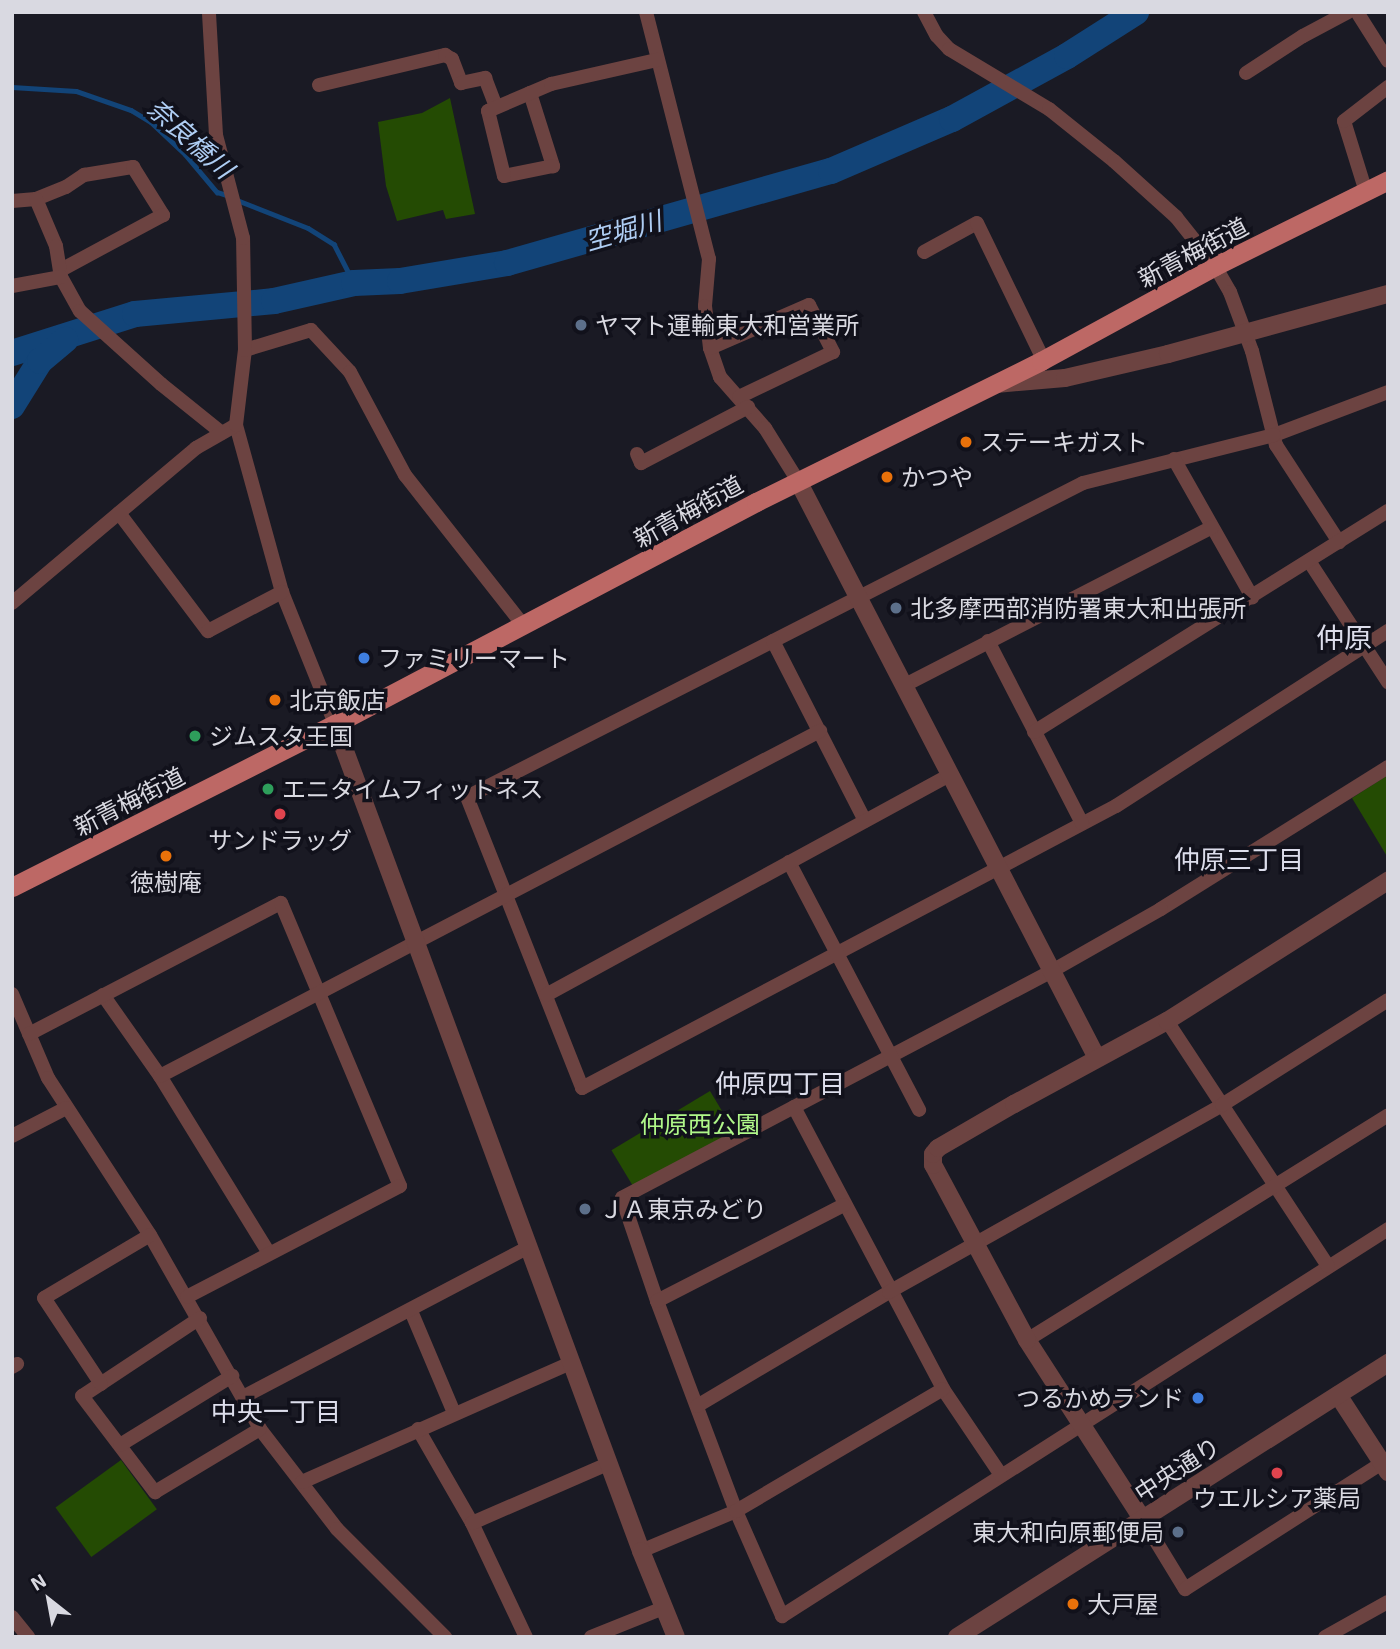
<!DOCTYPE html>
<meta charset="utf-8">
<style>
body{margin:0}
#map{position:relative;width:1400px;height:1649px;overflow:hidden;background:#1a1a24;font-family:"Exo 2","Noto Sans JP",sans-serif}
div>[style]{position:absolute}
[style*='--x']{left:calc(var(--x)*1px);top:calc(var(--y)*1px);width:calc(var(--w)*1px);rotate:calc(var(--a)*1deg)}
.green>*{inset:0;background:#244b03;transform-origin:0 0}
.stream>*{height:4.5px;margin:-2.25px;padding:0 2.25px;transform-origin:2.25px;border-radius:2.25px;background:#124478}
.river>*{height:26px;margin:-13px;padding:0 13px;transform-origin:13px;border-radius:13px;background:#124478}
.minor>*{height:14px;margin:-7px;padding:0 7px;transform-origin:7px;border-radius:7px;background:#6c4341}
.tertiary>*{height:18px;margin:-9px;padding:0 9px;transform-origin:9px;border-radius:9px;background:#6c4341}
.primary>*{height:19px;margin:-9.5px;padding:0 9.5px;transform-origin:9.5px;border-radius:9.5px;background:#bd6865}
.dots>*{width:19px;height:19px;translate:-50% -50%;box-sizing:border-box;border:4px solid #11111b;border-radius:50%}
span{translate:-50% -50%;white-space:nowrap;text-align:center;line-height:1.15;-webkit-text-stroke:7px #11111b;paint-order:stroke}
.street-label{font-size:24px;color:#d9d9e1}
.poi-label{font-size:24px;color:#d9d9e1}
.left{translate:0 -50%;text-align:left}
.right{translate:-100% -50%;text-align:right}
.park-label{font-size:24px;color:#b0f789}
.water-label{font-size:26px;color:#aecdf3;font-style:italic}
.neighbourhood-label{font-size:26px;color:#dcddeb}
.quarter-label{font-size:28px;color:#dcddeb}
.frame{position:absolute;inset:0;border:14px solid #d9d9e1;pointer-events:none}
.north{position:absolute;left:14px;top:1565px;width:70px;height:70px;-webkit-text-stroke:5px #11111b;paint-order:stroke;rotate:329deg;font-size:19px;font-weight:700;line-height:28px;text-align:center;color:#d9d9e1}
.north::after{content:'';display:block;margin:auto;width:24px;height:32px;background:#d9d9e1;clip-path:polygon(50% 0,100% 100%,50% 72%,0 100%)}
</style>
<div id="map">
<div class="green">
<i style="clip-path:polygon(450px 98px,475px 214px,446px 219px,443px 210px,397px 221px,386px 186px,378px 122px,422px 113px)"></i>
<i style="clip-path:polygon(1388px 775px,1388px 858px,1352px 798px)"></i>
<i style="left:710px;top:1091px;width:49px;height:115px;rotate:59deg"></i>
<i style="left:121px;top:1460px;width:61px;height:81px;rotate:54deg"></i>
</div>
<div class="stream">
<i style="--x:12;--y:87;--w:64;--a:3.6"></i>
<i style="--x:76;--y:91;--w:58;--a:19.1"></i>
<i style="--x:131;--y:110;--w:23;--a:31"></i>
<i style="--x:151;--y:122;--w:47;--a:43.3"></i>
<i style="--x:185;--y:154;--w:50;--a:49.9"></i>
<i style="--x:217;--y:192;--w:13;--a:18"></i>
<i style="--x:237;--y:200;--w:76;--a:21.5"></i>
<i style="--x:308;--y:228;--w:31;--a:32"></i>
<i style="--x:334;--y:244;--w:44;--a:62.9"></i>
</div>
<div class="river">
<i style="--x:12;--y:353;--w:129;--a:-17.6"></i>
<i style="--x:135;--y:314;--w:140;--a:-5.3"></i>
<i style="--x:274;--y:301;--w:82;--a:-12.7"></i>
<i style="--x:354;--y:283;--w:46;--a:-2.5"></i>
<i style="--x:400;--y:281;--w:109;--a:-9.5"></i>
<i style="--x:507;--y:263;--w:337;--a:-15.9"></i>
<i style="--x:831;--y:171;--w:132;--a:-23.3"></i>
<i style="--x:952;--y:119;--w:131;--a:-28.7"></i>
<i style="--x:1067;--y:56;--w:82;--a:-32.5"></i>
<i style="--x:12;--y:406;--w:53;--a:-58.1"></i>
<i style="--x:40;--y:361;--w:33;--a:-40"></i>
</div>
<div class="minor">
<i style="--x:646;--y:12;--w:255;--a:75.7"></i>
<i style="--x:709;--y:259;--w:47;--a:94.9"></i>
<i style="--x:705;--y:306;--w:42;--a:83.2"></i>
<i style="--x:710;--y:348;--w:31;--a:71"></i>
<i style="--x:720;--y:377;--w:68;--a:48.6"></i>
<i style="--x:765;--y:428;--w:62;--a:58.1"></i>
<i style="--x:924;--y:12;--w:27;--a:62"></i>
<i style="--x:937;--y:36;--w:18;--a:47"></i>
<i style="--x:949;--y:49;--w:117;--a:31"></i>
<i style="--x:1049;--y:109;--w:83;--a:38.7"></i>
<i style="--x:1114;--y:161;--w:84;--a:42.1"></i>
<i style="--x:1176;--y:217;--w:63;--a:51.5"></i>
<i style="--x:1215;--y:266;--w:30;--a:60"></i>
<i style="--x:1230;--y:292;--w:63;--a:69.6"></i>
<i style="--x:1252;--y:351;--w:97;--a:75.7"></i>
<i style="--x:1276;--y:445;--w:116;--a:57"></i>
<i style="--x:1357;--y:12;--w:58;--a:57.7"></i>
<i style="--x:1246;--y:73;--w:68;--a:-33"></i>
<i style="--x:1303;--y:36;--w:51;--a:-28.1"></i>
<i style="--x:319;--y:85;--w:130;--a:-13.4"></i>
<i style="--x:445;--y:55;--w:8;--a:30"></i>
<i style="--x:452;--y:59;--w:26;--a:69"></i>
<i style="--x:461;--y:83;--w:25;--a:-12"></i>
<i style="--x:485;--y:78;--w:30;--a:69"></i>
<i style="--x:530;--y:93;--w:77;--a:72.5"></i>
<i style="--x:553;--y:166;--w:50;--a:168.5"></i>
<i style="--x:504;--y:176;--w:67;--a:-103.8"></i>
<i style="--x:488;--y:111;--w:69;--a:-23.2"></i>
<i style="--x:551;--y:84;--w:109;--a:-12.8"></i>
<i style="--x:1366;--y:192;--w:74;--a:-107.2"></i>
<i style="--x:1344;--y:121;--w:56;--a:-37.7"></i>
<i style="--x:36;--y:199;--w:32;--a:-22"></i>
<i style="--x:66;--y:187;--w:22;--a:-34"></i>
<i style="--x:84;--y:175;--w:50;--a:-9.3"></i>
<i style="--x:133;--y:167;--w:57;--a:58"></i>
<i style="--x:163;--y:215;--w:116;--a:151.7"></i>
<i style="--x:12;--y:201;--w:24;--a:-5"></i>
<i style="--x:36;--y:199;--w:51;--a:66.9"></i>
<i style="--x:56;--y:246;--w:31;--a:81"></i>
<i style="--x:61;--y:277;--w:39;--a:61"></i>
<i style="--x:80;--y:311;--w:109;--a:42"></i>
<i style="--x:161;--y:384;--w:78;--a:38.8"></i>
<i style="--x:924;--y:252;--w:60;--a:-28.7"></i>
<i style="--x:977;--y:223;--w:151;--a:64.1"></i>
<i style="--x:12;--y:286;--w:50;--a:-10.4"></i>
<i style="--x:710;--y:348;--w:108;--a:-23.5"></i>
<i style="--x:809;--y:305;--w:53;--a:62.9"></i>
<i style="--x:833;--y:352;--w:104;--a:154.4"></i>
<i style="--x:245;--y:350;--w:69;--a:-16.9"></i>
<i style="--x:311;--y:330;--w:57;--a:47.1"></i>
<i style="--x:350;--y:372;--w:117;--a:61.9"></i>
<i style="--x:405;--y:475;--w:192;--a:51.8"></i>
<i style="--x:1388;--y:392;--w:122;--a:159.3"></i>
<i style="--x:1274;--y:435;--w:197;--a:165.9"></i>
<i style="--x:1083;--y:483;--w:691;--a:152.99"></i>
<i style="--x:467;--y:797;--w:313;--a:68.4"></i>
<i style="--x:582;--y:1088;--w:604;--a:-27.84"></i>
<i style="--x:1116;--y:806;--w:323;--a:-32.8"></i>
<i style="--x:236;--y:425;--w:173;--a:74.6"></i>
<i style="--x:282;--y:592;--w:142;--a:68.1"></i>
<i style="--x:637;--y:454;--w:10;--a:66"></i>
<i style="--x:641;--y:463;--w:121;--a:-27.6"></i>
<i style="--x:1174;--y:459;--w:159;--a:60.5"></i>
<i style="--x:119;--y:513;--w:148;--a:53"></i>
<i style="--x:208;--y:631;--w:84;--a:-27.8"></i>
<i style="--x:1309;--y:561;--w:145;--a:56.9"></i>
<i style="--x:12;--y:603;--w:241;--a:-40.1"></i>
<i style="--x:196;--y:448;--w:46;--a:-29.9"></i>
<i style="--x:236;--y:425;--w:76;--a:-83.2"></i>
<i style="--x:245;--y:350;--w:112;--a:-91"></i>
<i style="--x:243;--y:238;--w:106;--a:-104.7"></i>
<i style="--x:216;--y:135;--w:123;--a:-93.3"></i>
<i style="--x:773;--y:641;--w:202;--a:62.9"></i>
<i style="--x:988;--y:641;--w:205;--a:62.7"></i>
<i style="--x:905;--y:685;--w:345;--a:-27.2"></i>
<i style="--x:1034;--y:732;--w:417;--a:-32"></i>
<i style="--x:1388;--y:767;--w:268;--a:148"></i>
<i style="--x:1161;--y:909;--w:125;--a:150.4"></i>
<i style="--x:1052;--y:971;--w:486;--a:152.2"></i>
<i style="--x:622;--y:1198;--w:109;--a:71.2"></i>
<i style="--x:657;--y:1301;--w:224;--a:69.4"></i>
<i style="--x:736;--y:1511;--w:115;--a:66.3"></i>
<i style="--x:782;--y:1616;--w:719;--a:-32.56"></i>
<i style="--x:789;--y:862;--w:280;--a:62.3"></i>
<i style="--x:12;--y:994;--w:91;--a:66.8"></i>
<i style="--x:48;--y:1078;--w:187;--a:57"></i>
<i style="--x:150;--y:1235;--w:223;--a:60.4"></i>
<i style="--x:260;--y:1429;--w:126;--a:52.4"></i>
<i style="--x:337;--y:1529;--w:153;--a:45"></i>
<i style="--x:103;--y:995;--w:99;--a:54.9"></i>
<i style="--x:160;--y:1076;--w:208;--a:58.4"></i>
<i style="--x:546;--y:995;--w:461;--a:-28.6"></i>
<i style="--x:1167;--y:1021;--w:293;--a:56.7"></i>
<i style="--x:29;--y:1034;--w:284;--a:-27.5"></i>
<i style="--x:281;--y:903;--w:307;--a:67.2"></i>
<i style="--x:400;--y:1186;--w:240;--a:152.5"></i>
<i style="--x:160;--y:1076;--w:745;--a:-27.6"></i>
<i style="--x:794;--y:1107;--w:319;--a:62.1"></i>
<i style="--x:943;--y:1389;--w:104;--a:56"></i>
<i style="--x:12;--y:1136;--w:61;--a:-27.4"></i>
<i style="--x:657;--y:1301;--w:210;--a:-27.2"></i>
<i style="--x:411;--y:1311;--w:111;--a:67.1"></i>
<i style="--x:200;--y:1318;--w:141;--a:146.5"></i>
<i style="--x:82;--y:1396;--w:121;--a:52.8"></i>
<i style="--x:155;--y:1492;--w:122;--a:-31"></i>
<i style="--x:1027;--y:1340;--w:425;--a:-31.9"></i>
<i style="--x:12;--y:1367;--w:6;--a:-31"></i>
<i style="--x:101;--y:1384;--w:103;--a:-123.5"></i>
<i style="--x:44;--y:1298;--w:123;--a:-30.7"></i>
<i style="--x:243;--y:1397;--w:323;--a:-27.7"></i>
<i style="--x:697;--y:1406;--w:223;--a:-30.7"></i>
<i style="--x:889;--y:1292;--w:382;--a:-29.3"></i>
<i style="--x:1222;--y:1105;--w:196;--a:-32.3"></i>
<i style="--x:418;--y:1429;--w:108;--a:60.1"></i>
<i style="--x:472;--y:1523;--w:126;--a:64.7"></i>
<i style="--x:120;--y:1445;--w:132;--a:-31.6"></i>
<i style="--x:302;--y:1482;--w:296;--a:-23.9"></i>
<i style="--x:1143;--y:1520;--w:81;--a:58.7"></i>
<i style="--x:1185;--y:1589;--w:234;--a:-32.6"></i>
<i style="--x:472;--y:1523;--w:150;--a:-23.5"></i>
<i style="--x:641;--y:1551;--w:103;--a:-22.8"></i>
<i style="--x:736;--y:1511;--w:240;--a:-30.5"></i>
<i style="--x:12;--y:1617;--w:26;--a:51"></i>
<i style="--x:591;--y:1637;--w:78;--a:-21.9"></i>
<i style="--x:1325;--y:1637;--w:72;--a:-29.1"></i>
</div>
<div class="tertiary">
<i style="--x:996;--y:384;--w:69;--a:-5"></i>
<i style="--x:1065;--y:378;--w:106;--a:-13.1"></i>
<i style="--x:1168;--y:354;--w:228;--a:-15.3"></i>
<i style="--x:798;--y:481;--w:650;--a:62.61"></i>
<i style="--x:335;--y:724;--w:882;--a:69.69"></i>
<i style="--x:641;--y:1551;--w:93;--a:67.9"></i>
<i style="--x:1338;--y:1395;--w:92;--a:57"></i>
<i style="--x:1143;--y:1520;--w:214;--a:-122.8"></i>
<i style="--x:1027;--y:1340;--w:199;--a:-118.2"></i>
<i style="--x:933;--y:1165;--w:11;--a:-90"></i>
<i style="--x:933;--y:1154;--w:8;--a:-50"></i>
<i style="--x:938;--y:1148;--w:88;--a:-30.1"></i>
<i style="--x:1014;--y:1104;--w:174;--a:-28.5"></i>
<i style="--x:1167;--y:1021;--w:262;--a:-32.4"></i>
<i style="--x:957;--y:1637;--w:511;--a:-32.45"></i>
</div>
<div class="primary">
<i style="--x:12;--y:887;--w:362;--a:-26.8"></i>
<i style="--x:335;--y:724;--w:476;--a:-27.8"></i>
<i style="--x:756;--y:502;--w:318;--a:-26.3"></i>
<i style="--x:1041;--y:361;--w:198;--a:-28.6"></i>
<i style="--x:1215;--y:266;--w:193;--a:-26.4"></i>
</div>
<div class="dots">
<i style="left:581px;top:325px;background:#5c6f8a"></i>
<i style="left:966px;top:442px;background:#e8710a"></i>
<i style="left:887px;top:477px;background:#e8710a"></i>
<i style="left:896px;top:608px;background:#5c6f8a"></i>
<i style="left:364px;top:658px;background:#3f7fe0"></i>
<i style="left:275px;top:700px;background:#e8710a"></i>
<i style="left:195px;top:736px;background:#2e9e5b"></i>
<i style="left:268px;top:789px;background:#2e9e5b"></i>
<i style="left:280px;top:814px;background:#e0444e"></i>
<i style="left:166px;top:856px;background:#e8710a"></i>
<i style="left:585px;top:1209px;background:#5c6f8a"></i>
<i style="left:1198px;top:1398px;background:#3f7fe0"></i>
<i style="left:1277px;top:1473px;background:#e0444e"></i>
<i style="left:1178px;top:1532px;background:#5c6f8a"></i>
<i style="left:1073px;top:1604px;background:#e8710a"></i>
</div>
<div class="street-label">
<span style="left:1193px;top:252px;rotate:-28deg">新青梅街道</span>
<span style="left:688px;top:511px;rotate:-29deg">新青梅街道</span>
<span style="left:129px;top:801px;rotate:-27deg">新青梅街道</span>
<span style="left:1177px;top:1469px;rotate:-33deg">中央通り</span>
</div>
<div class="poi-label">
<span class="left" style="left:595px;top:325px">ヤマト運輸東大和営業所</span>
<span class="left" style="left:980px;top:442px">ステーキガスト</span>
<span class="left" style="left:901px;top:477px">かつや</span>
<span class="left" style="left:910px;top:608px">北多摩西部消防署東大和出張所</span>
<span class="left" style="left:378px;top:658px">ファミリーマート</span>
<span class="left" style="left:289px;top:700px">北京飯店</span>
<span class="left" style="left:209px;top:736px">ジムスタ王国</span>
<span class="left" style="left:282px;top:789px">エニタイムフィットネス</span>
<span style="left:280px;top:840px">サンドラッグ</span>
<span style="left:166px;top:882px">徳樹庵</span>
<span class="left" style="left:599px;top:1209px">ＪＡ東京みどり</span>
<span class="right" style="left:1184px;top:1398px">つるかめランド</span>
<span style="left:1277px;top:1498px">ウエルシア薬局</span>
<span class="right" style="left:1164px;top:1532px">東大和向原郵便局</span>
<span class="left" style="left:1087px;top:1604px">大戸屋</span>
</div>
<div class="park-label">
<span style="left:700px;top:1124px">仲原西公園</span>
</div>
<div class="water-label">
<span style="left:191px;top:138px;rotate:42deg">奈良橋川</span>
<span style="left:623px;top:230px;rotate:-16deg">空堀川</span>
</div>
<div class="neighbourhood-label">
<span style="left:1239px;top:859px">仲原三丁目</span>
<span style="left:780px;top:1083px">仲原四丁目</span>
<span style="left:276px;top:1411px">中央一丁目</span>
</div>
<div class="quarter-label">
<span style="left:1344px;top:637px">仲原</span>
</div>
<div class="frame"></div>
<div class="north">N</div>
</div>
